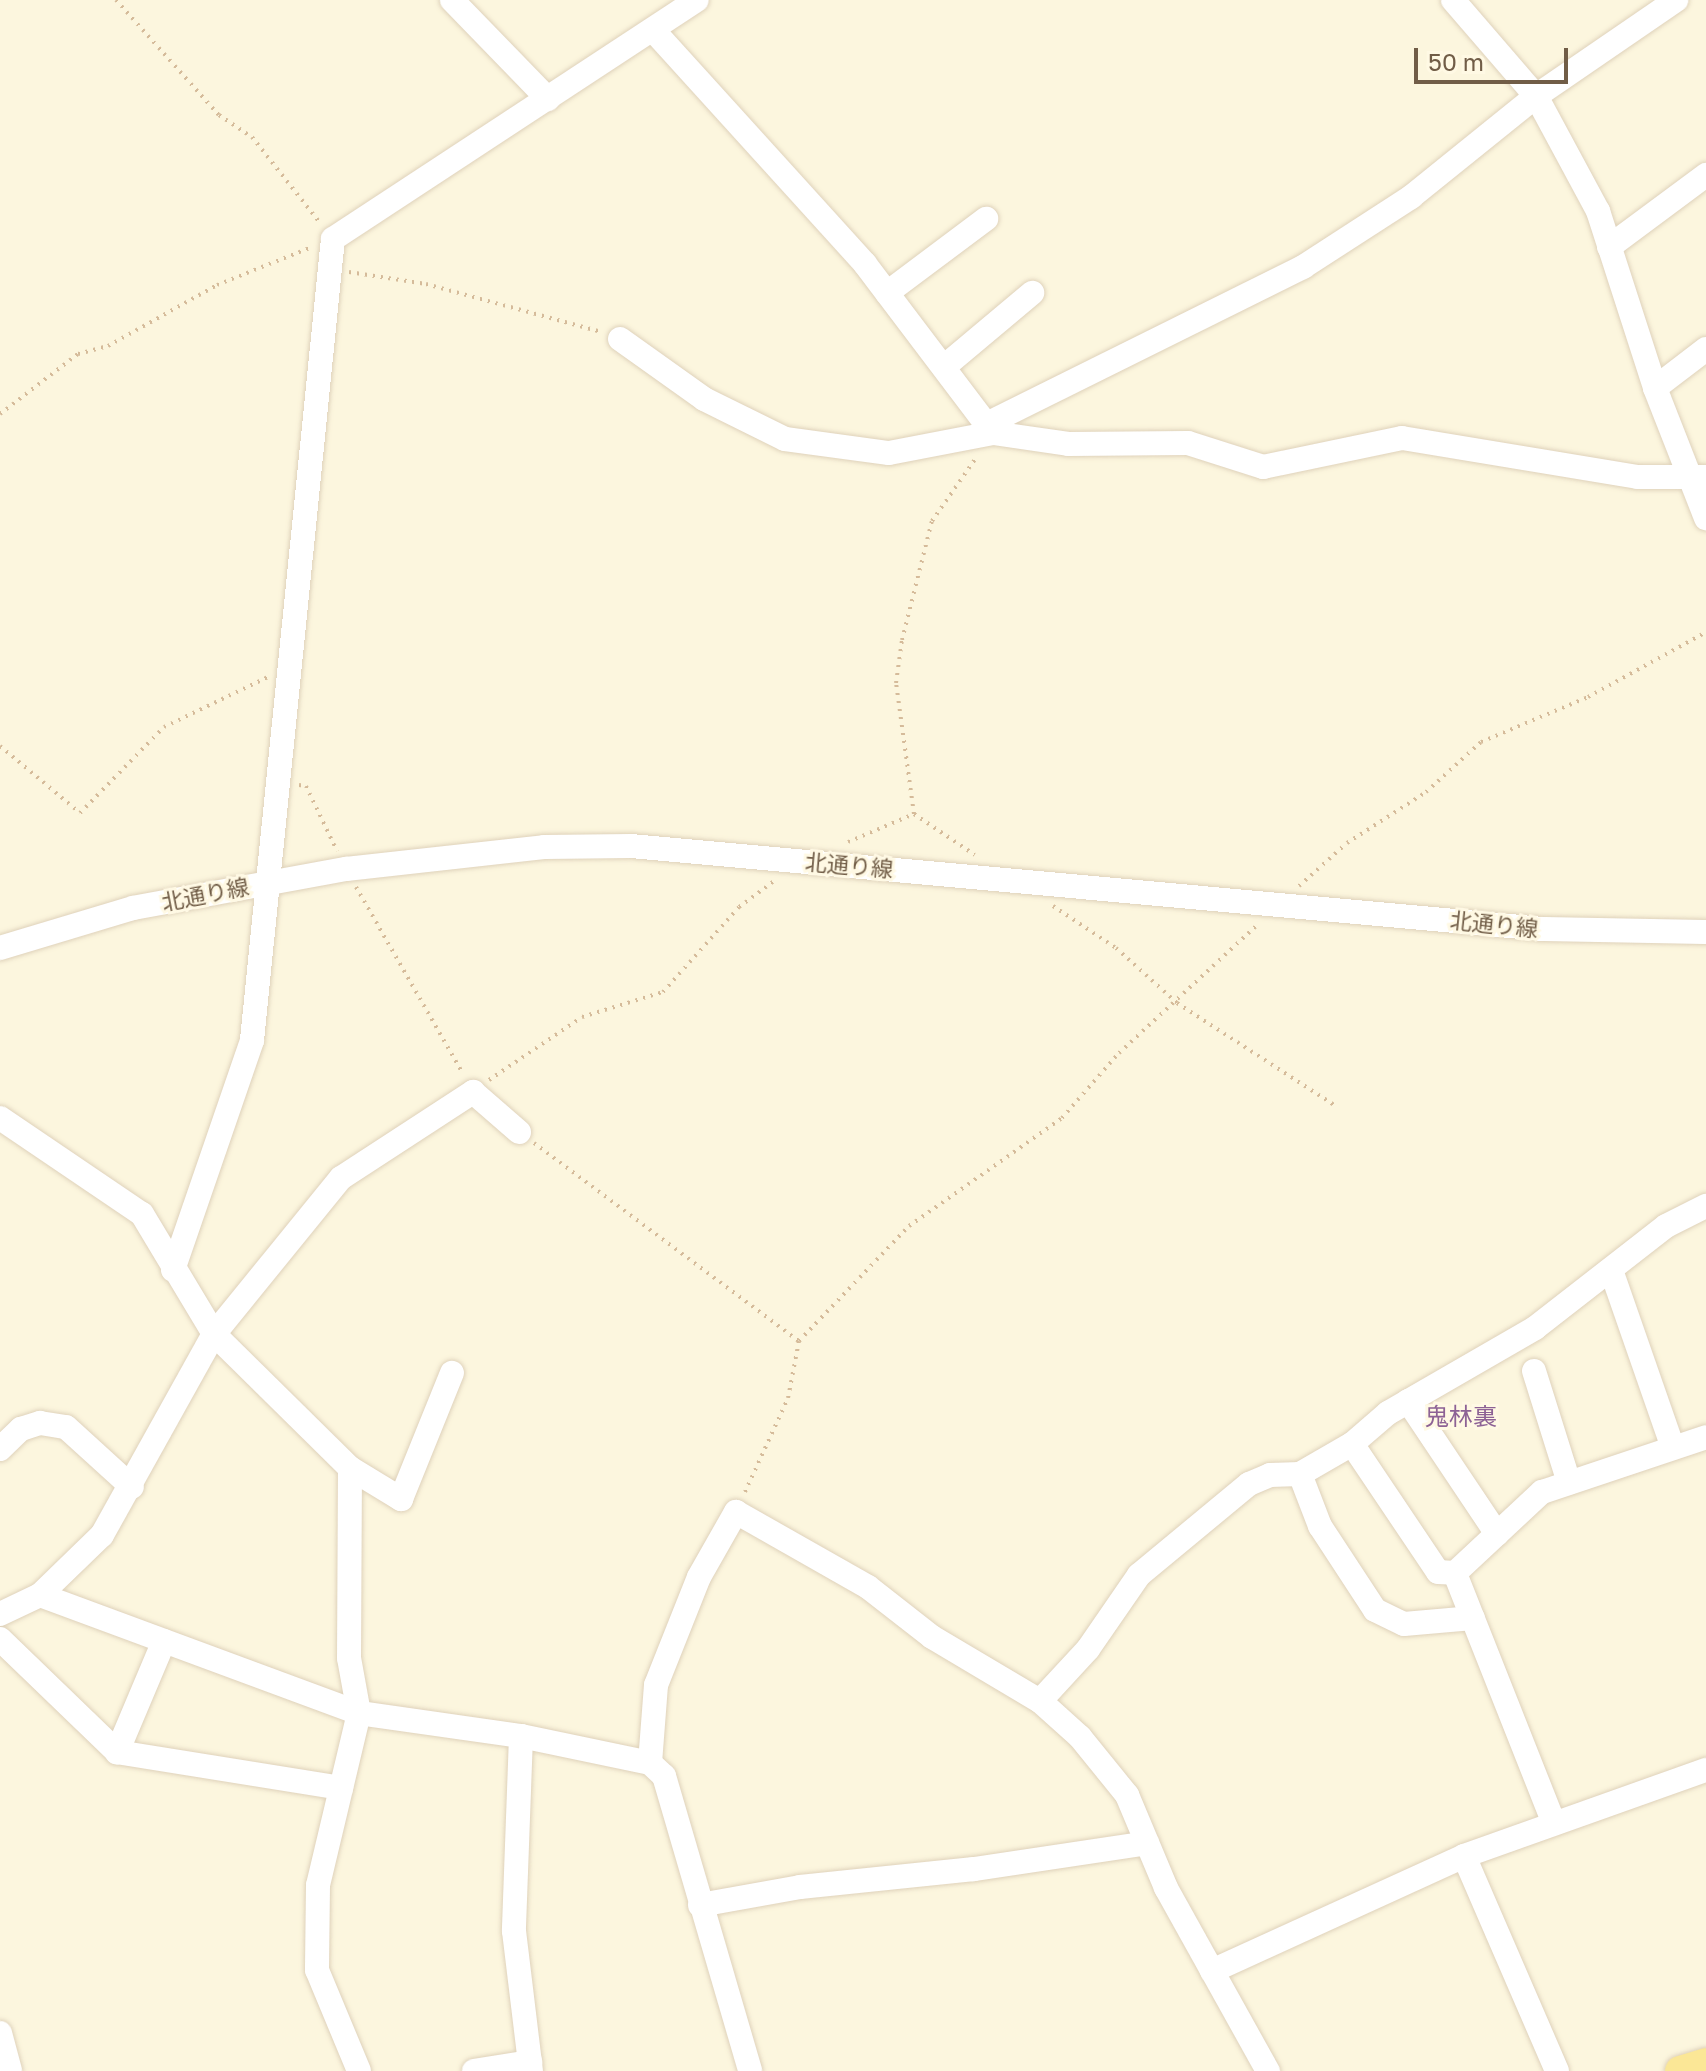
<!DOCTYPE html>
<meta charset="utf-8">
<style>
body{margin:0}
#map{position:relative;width:1706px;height:2071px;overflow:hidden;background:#fcf6de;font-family:"Golos Text","Noto Sans JP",sans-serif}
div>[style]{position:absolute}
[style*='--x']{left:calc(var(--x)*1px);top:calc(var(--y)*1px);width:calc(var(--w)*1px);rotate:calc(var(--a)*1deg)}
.path>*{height:4px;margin-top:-2px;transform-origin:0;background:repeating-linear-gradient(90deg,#d5bb9a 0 2px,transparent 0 8px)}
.roads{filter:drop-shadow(0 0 2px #dfd2bb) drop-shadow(0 0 2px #dfd2bb)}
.minor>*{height:24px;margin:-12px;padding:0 12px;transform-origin:12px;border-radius:12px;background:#fff}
.major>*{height:30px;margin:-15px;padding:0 15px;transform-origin:15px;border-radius:15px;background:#fbe796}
span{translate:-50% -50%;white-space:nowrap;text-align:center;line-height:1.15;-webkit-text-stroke:6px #fff9e4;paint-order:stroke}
.street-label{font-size:22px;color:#715d47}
.neighbourhood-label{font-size:24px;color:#8d6295}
.scale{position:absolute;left:1414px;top:48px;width:154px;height:36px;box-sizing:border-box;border:4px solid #715d47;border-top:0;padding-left:10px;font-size:24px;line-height:28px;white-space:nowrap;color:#715d47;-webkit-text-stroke:6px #fff9e4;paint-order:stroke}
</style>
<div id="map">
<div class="path">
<i style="--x:116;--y:0;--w:154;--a:48.2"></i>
<i style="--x:219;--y:115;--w:40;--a:34"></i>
<i style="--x:252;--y:137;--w:111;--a:51.6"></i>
<i style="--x:349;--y:272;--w:78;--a:8.9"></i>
<i style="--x:426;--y:284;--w:181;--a:15.3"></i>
<i style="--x:0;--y:414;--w:98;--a:-37.6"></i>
<i style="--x:78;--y:354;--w:31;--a:-15"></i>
<i style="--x:108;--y:346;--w:125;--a:-29.2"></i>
<i style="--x:217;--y:285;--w:102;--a:-21.8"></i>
<i style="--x:0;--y:746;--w:104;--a:39.9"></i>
<i style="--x:80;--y:813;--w:120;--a:-45.7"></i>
<i style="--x:164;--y:727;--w:115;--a:-25.7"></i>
<i style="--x:299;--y:785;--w:7;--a:8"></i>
<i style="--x:306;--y:786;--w:72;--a:64.5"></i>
<i style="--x:914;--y:814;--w:73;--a:33.9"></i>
<i style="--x:848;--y:842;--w:72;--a:-23"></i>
<i style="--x:914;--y:814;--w:132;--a:-97.8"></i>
<i style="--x:896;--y:683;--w:43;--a:-82.1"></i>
<i style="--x:902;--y:640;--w:123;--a:-75.9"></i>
<i style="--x:932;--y:521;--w:77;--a:-55.1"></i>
<i style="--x:1299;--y:886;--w:64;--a:-41.9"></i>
<i style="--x:1347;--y:843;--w:94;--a:-32.8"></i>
<i style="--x:1426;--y:792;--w:74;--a:-42.3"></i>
<i style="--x:1481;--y:742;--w:116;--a:-22.8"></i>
<i style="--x:1588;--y:697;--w:135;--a:-28.8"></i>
<i style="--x:356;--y:887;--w:215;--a:60.2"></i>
<i style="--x:1053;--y:906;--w:76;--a:33.7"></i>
<i style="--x:1116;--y:948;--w:82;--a:42"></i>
<i style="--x:1177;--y:1003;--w:191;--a:33"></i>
<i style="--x:489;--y:1080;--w:112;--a:-34.1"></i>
<i style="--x:582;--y:1017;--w:85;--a:-17.2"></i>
<i style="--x:663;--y:992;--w:114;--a:-48.2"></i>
<i style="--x:739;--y:907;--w:44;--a:-36.6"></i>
<i style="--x:534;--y:1143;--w:331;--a:36.8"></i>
<i style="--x:745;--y:1492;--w:103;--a:-65.4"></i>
<i style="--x:788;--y:1398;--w:58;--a:-79.1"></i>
<i style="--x:799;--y:1341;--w:159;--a:-46.3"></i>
<i style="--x:909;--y:1226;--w:187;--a:-35.2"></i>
<i style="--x:1062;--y:1118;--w:86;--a:-48.8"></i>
<i style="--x:1119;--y:1053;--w:188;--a:-42.8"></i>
</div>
<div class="roads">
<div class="minor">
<i style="--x:452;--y:0;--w:138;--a:45.9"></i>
<i style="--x:1453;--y:0;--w:127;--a:49.2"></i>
<i style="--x:1536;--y:96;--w:131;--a:61.7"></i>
<i style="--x:1598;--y:211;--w:186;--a:72.1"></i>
<i style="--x:1655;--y:388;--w:140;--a:68.6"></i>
<i style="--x:653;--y:30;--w:316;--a:47.8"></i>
<i style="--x:865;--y:264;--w:212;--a:52.9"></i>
<i style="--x:1609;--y:247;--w:121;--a:-36.6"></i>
<i style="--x:887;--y:293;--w:124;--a:-36.8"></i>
<i style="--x:620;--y:339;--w:103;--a:35.5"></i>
<i style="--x:704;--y:399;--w:90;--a:26.3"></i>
<i style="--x:785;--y:439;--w:105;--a:7.7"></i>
<i style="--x:889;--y:453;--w:106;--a:-10.9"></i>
<i style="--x:993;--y:433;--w:76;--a:8.3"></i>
<i style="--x:1068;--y:444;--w:120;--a:-0.5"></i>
<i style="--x:1188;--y:443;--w:79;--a:17.7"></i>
<i style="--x:1263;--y:467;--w:142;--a:-11.8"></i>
<i style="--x:1402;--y:438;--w:239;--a:9.4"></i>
<i style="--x:1638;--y:477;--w:68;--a:0"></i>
<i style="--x:945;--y:366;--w:114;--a:-40"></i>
<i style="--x:1655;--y:388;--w:64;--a:-37.4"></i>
<i style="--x:989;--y:423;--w:351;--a:-26.4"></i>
<i style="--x:1303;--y:267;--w:129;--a:-32.9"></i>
<i style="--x:1411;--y:197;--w:161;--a:-38.9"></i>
<i style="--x:1536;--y:96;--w:170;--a:-34.4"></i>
<i style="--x:0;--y:948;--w:139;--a:-16.7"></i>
<i style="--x:133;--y:908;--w:217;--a:-10.4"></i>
<i style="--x:346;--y:869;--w:199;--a:-6.3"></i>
<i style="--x:544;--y:847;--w:87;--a:-0.7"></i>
<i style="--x:631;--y:846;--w:916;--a:5.2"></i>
<i style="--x:1543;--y:929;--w:163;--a:1.1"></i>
<i style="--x:0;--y:1118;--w:171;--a:34.1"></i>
<i style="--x:142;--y:1214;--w:140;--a:59"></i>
<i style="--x:214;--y:1334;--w:191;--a:44.6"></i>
<i style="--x:350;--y:1468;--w:190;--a:90.3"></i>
<i style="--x:349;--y:1658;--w:56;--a:79.7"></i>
<i style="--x:359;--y:1713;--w:177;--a:103.4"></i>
<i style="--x:318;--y:1885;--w:85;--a:90.7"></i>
<i style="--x:317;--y:1970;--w:109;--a:67.4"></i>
<i style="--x:173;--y:1270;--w:243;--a:-71"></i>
<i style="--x:252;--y:1040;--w:805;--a:-84.23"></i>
<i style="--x:333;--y:239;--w:435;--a:-33.3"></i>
<i style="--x:1611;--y:1270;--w:188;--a:70.8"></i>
<i style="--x:1534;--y:1371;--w:117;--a:72.6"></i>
<i style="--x:1408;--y:1401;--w:160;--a:56.2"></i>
<i style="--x:1352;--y:1444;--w:154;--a:56.1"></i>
<i style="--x:1438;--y:1572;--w:17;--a:3"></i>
<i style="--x:0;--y:1449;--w:29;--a:-44"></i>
<i style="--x:21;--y:1429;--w:20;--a:-18"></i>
<i style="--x:40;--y:1423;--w:26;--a:9"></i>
<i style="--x:66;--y:1427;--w:89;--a:42.3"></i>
<i style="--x:350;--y:1468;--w:60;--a:31.3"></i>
<i style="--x:401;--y:1499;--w:136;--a:-68"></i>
<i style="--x:1300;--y:1474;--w:56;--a:69"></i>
<i style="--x:1320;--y:1526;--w:100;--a:56.8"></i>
<i style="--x:1375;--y:1610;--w:32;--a:26"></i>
<i style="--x:1404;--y:1624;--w:69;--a:-5"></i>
<i style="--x:40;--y:1595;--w:340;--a:20.3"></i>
<i style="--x:359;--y:1713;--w:164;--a:8.1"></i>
<i style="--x:521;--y:1736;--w:132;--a:11.8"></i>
<i style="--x:650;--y:1763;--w:19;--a:43"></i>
<i style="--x:664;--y:1776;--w:307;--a:73.7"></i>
<i style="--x:0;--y:1614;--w:44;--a:-25.4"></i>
<i style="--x:40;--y:1595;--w:86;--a:-44.1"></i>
<i style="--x:102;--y:1535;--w:230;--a:-60.9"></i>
<i style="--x:214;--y:1334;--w:201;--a:-50.9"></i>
<i style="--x:341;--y:1178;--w:158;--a:-33.1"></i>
<i style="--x:473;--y:1092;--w:61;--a:41"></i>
<i style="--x:0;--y:1639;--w:163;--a:44"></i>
<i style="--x:164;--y:1641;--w:121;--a:112.9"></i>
<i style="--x:117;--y:1752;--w:227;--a:9.1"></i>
<i style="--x:1040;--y:1701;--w:71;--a:-47.3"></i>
<i style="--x:1088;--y:1649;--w:90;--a:-55.4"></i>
<i style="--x:1139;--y:1575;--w:143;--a:-39.6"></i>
<i style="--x:1249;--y:1484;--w:23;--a:-23"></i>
<i style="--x:1270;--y:1475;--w:30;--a:-2"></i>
<i style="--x:1300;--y:1474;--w:60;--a:-30"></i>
<i style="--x:1352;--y:1444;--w:48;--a:-40.7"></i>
<i style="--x:1388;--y:1413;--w:170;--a:-30"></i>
<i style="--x:1535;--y:1328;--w:166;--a:-37.9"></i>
<i style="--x:1666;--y:1226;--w:45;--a:-26.6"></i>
<i style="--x:521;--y:1736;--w:195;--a:92.1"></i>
<i style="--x:514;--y:1931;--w:141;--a:83.1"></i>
<i style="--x:650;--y:1763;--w:78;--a:-85.6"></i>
<i style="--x:656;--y:1685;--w:116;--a:-68.3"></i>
<i style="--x:699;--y:1577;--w:75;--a:-60.4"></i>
<i style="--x:736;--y:1512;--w:152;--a:29.6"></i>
<i style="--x:868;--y:1587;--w:81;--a:38"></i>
<i style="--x:932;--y:1637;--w:126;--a:30.7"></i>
<i style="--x:1040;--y:1701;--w:54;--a:42"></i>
<i style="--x:1080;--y:1737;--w:75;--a:51"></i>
<i style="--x:1127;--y:1795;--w:101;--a:67.2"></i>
<i style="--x:1166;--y:1888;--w:210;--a:60.9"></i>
<i style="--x:1553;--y:1821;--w:267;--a:-111.6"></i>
<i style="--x:1455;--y:1573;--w:119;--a:-43"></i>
<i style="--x:1542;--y:1492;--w:173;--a:-18.5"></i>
<i style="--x:1464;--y:1856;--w:234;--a:66.6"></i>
<i style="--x:700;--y:1905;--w:102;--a:-10.2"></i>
<i style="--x:800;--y:1887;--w:175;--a:-5.9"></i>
<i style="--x:974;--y:1869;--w:175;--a:-8.5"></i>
<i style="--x:1212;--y:1971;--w:277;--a:-24.5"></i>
<i style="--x:1464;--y:1856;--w:257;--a:-19.6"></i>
<i style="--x:0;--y:2033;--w:39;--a:75"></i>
<i style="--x:474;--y:2071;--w:57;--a:-9.1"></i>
</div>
<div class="major">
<i style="--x:1680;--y:2071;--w:27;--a:-17"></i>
</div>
</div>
<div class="street-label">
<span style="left:849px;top:865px;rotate:5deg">北通り線</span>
<span style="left:205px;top:894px;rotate:-11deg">北通り線</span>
<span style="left:1494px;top:924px;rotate:6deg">北通り線</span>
</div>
<div class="neighbourhood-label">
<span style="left:1461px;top:1416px">鬼林裏</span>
</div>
<div class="scale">50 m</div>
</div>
